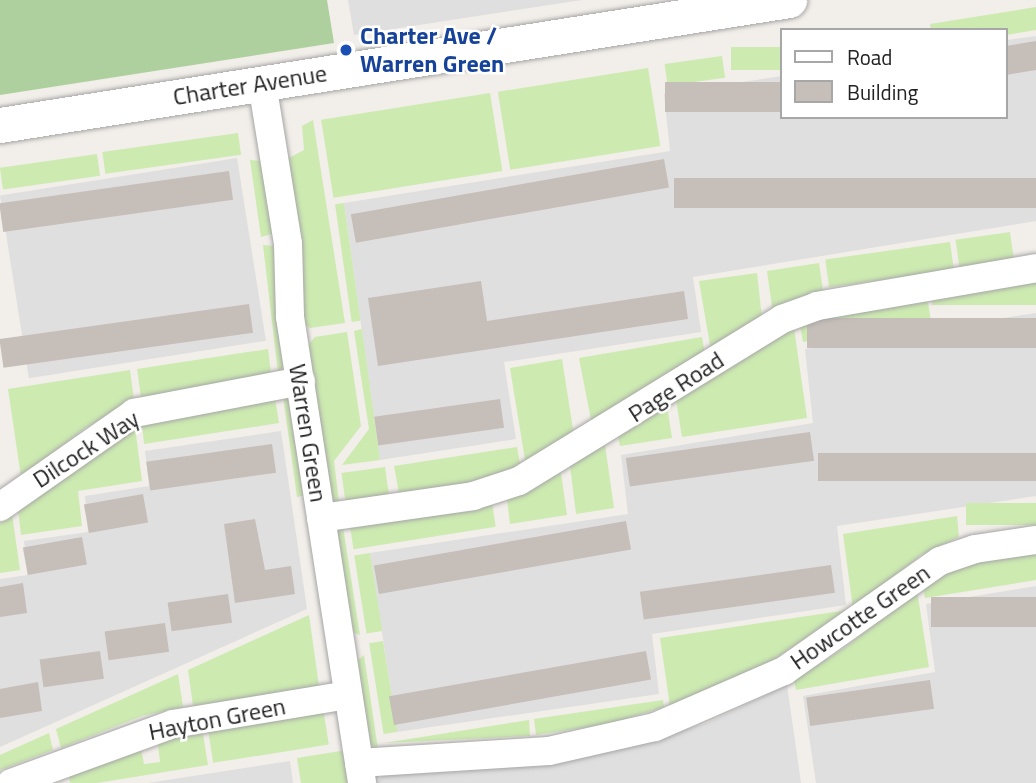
<!DOCTYPE html>
<style>
body{margin:0}
#map{position:relative;width:1036px;height:783px;overflow:hidden;background:#f2eee9;font-family:"Titillium Web",sans-serif}
div>[style]{position:absolute}
[style*='--x']{left:calc(var(--x)*1px);top:calc(var(--y)*1px);width:calc(var(--w)*1px);rotate:calc(var(--a)*1deg)}
.residential>*{inset:0;background:#e0dfdf;transform-origin:0 0}
.grass>*{inset:0;background:#cdeab1;transform-origin:0 0}
.forest>*{inset:0;background:#aed09f}
.building>*{inset:0;background:#c6beb8;transform-origin:0 0}
.roads{filter:drop-shadow(0 0 2px #a6a6a6) drop-shadow(0 0 2px #a6a6a6)}
.minor>*{height:28px;margin:-14px;padding:0 14px;transform-origin:14px;border-radius:14px;background:#fff}
.tertiary>*{height:35px;margin:-17.5px;padding:0 17.5px;transform-origin:17.5px;border-radius:17.5px;background:#fff}
.dots>*{width:19px;height:19px;translate:-50% -50%;box-sizing:border-box;border:4px solid #fff;border-radius:50%}
span{translate:-50% -50%;white-space:nowrap;text-align:center;line-height:1.15;-webkit-text-stroke:5px #fff;paint-order:stroke}
.transit-label{font-size:24px;color:#164399;font-weight:700}
.left{translate:0 -50%;text-align:left}
.street-label{font-size:24px;color:#222}
.legend{position:absolute;left:780px;top:28px;width:228px;height:91px;box-sizing:border-box;background:#fff;border:2px solid #a7a7a7;margin:0;padding:9px 12px;list-style:none;font-size:21px;color:#222}
.legend li{display:flex;align-items:center;gap:14px;height:35px}
.legend b{width:35px;border:2px solid #a7a7a7}
</style>
<div id="map">
<div class="residential">
<i style="clip-path:polygon(348px 0,582px 0,354px 35px)"></i>
<i style="clip-path:polygon(1036px 36px,1036px 221px,693px 277px,701px 332px,504px 362px,516px 439px,380px 460px,344px 203px,670px 151px,664px 94px,782px 76px,782px 117px,1006px 117px,1006px 40px)"></i>
<i style="left:237px;top:158px;width:185px;height:240px;rotate:81deg"></i>
<i style="clip-path:polygon(1036px 313px,1036px 496px,837px 526px,846px 605px,652px 634px,659px 694px,397px 732px,370px 553px,628px 514px,621px 455px,813px 423px,805px 349px)"></i>
<i style="clip-path:polygon(281px 431px,307px 609px,0 747px,0 579px,28px 575px,24px 541px,88px 532px,85px 496px,149px 486px,145px 451px)"></i>
<i style="clip-path:polygon(1036px 586px,1036px 783px,816px 783px,803px 696px,935px 672px,926px 604px)"></i>
<i style="clip-path:polygon(787px 685px,801px 783px,377px 783px,383px 775px,576px 759px,613px 751px,707px 723px)"></i>
<i style="clip-path:polygon(290px 761px,293px 783px,148px 783px)"></i>
</div>
<div class="grass">
<i style="clip-path:polygon(1036px 7px,1036px 30px,1006px 35px,1006px 30px,931px 30px,930px 24px)"></i>
<i style="left:782px;top:47px;width:23px;height:51px;rotate:90deg"></i>
<i style="left:722px;top:56px;width:22px;height:58px;rotate:82deg"></i>
<i style="left:648px;top:68px;width:79px;height:152px;rotate:81deg"></i>
<i style="left:490px;top:93px;width:79px;height:171px;rotate:81deg"></i>
<i style="clip-path:polygon(313px 120px,345px 323px,310px 328px,304px 324px,287px 159px,304px 150px,302px 126px)"></i>
<i style="left:238px;top:133px;width:22px;height:137px;rotate:82deg"></i>
<i style="left:97px;top:154px;width:22px;height:98px;rotate:82deg"></i>
<i style="clip-path:polygon(250px 160px,261px 161px,275px 233px,261px 237px)"></i>
<i style="left:344px;top:203px;width:119px;height:9px;rotate:82deg"></i>
<i style="left:1010px;top:232px;width:28px;height:55px;rotate:82deg"></i>
<i style="left:950px;top:242px;width:28px;height:126px;rotate:82deg"></i>
<i style="clip-path:polygon(263px 245px,274px 246px,285px 364px,278px 373px)"></i>
<i style="clip-path:polygon(819px 263px,823px 291px,773px 314px,767px 271px)"></i>
<i style="clip-path:polygon(757px 273px,762px 318px,711px 351px,699px 281px)"></i>
<i style="left:1036px;top:280px;width:25px;height:104px;rotate:90deg"></i>
<i style="clip-path:polygon(927px 297px,931px 321px,803px 342px,800px 325px,811px 319px)"></i>
<i style="clip-path:polygon(794px 328px,807px 418px,682px 437px,676px 400px)"></i>
<i style="clip-path:polygon(362px 329px,380px 460px,342px 465px,369px 429px,354px 331px)"></i>
<i style="clip-path:polygon(347px 332px,361px 426px,334px 461px,339px 502px,331px 498px,305px 349px,315px 337px)"></i>
<i style="clip-path:polygon(702px 337px,705px 355px,592px 425px,579px 358px)"></i>
<i style="clip-path:polygon(268px 349px,271px 374px,141px 398px,137px 369px)"></i>
<i style="clip-path:polygon(562px 359px,574px 436px,526px 466px,510px 368px)"></i>
<i style="clip-path:polygon(130px 370px,134px 400px,85px 428px,21px 477px,8px 389px)"></i>
<i style="clip-path:polygon(283px 396px,290px 400px,307px 495px,297px 497px)"></i>
<i style="clip-path:polygon(275px 398px,279px 423px,144px 444px,142px 424px)"></i>
<i style="clip-path:polygon(667px 406px,672px 438px,620px 446px,618px 437px)"></i>
<i style="clip-path:polygon(135px 427px,142px 481px,78px 491px,82px 526px,21px 535px,18px 509px)"></i>
<i style="clip-path:polygon(605px 445px,614px 508px,576px 514px,570px 466px)"></i>
<i style="clip-path:polygon(517px 447px,521px 469px,488px 480px,399px 493px,394px 466px)"></i>
<i style="left:385px;top:467px;width:29px;height:44px;rotate:82deg"></i>
<i style="clip-path:polygon(561px 473px,567px 515px,510px 524px,507px 499px)"></i>
<i style="left:492px;top:503px;width:24px;height:144px;rotate:81deg"></i>
<i style="left:1036px;top:503px;width:22px;height:70px;rotate:90deg"></i>
<i style="clip-path:polygon(12px 514px,20px 570px,0 573px,0 523px)"></i>
<i style="clip-path:polygon(957px 516px,959px 537px,921px 555px,853px 609px,843px 534px)"></i>
<i style="clip-path:polygon(343px 527px,360px 635px,350px 631px,336px 533px)"></i>
<i style="clip-path:polygon(1036px 552px,1036px 580px,925px 598px,923px 586px,958px 565px)"></i>
<i style="left:370px;top:553px;width:79px;height:16px;rotate:81deg"></i>
<i style="clip-path:polygon(917px 591px,929px 667px,796px 690px,794px 680px,846px 647px)"></i>
<i style="clip-path:polygon(848px 610px,770px 662px,670px 706px,660px 638px)"></i>
<i style="clip-path:polygon(309px 615px,319px 686px,193px 706px,188px 670px)"></i>
<i style="left:383px;top:641px;width:92px;height:14px;rotate:81deg"></i>
<i style="clip-path:polygon(364px 655px,378px 749px,369px 744px,355px 662px)"></i>
<i style="clip-path:polygon(178px 674px,183px 707px,142px 716px,61px 748px,56px 729px)"></i>
<i style="clip-path:polygon(663px 700px,664px 707px,608px 724px,536px 735px,534px 719px)"></i>
<i style="left:323px;top:708px;width:37px;height:117px;rotate:81deg"></i>
<i style="clip-path:polygon(529px 720px,530px 736px,384px 743px)"></i>
<i style="clip-path:polygon(202px 728px,208px 765px,97px 783px,70px 783px,68px 770px,140px 743px,144px 764px,160px 762px,157px 737px)"></i>
<i style="clip-path:polygon(49px 733px,53px 750px,0 770px,0 755px)"></i>
<i style="clip-path:polygon(347px 750px,352px 783px,301px 783px,297px 758px)"></i>
</div>
<div class="forest">
<i style="clip-path:polygon(0 0,327px 0,334px 43px,0 95px)"></i>
</div>
<div class="building">
<i style="clip-path:polygon(1036px 41px,1036px 70px,1006px 75px,1006px 46px)"></i>
<i style="left:782px;top:82px;width:30px;height:117px;rotate:90deg"></i>
<i style="left:664px;top:159px;width:29px;height:318px;rotate:80deg"></i>
<i style="left:229px;top:171px;width:29px;height:232px;rotate:82deg"></i>
<i style="left:1036px;top:178px;width:30px;height:362px;rotate:90deg"></i>
<i style="clip-path:polygon(481px 281px,487px 321px,684px 291px,688px 319px,378px 366px,368px 298px)"></i>
<i style="left:249px;top:304px;width:29px;height:252px;rotate:82deg"></i>
<i style="left:1036px;top:318px;width:30px;height:229px;rotate:90deg"></i>
<i style="left:500px;top:399px;width:29px;height:127px;rotate:82deg"></i>
<i style="left:810px;top:432px;width:29px;height:186px;rotate:82deg"></i>
<i style="left:272px;top:444px;width:29px;height:127px;rotate:82deg"></i>
<i style="left:1036px;top:453px;width:28px;height:218px;rotate:90deg"></i>
<i style="left:143px;top:494px;width:29px;height:60px;rotate:80deg"></i>
<i style="clip-path:polygon(255px 519px,265px 570px,291px 566px,295px 594px,235px 603px,224px 524px)"></i>
<i style="left:626px;top:521px;width:29px;height:256px;rotate:80deg"></i>
<i style="left:82px;top:537px;width:28px;height:60px;rotate:80deg"></i>
<i style="left:831px;top:565px;width:28px;height:193px;rotate:82deg"></i>
<i style="clip-path:polygon(23px 583px,27px 613px,0 617px,0 587px)"></i>
<i style="left:228px;top:594px;width:29px;height:61px;rotate:82deg"></i>
<i style="left:1036px;top:597px;width:30px;height:105px;rotate:90deg"></i>
<i style="left:165px;top:623px;width:29px;height:61px;rotate:82deg"></i>
<i style="left:100px;top:651px;width:28px;height:61px;rotate:82deg"></i>
<i style="left:646px;top:651px;width:29px;height:261px;rotate:80deg"></i>
<i style="left:930px;top:680px;width:29px;height:125px;rotate:82deg"></i>
<i style="clip-path:polygon(38px 682px,42px 711px,0 718px,0 689px)"></i>
</div>
<div class="roads">
<div class="minor">
<i style="--x:262;--y:83;--w:163;--a:80.8"></i>
<i style="--x:288;--y:244;--w:73;--a:88.4"></i>
<i style="--x:290;--y:317;--w:472;--a:81.2"></i>
<i style="--x:0;--y:507;--w:164;--a:-35"></i>
<i style="--x:134;--y:413;--w:170;--a:-10.8"></i>
<i style="--x:321;--y:518;--w:154;--a:-8.2"></i>
<i style="--x:473;--y:496;--w:48;--a:-18.1"></i>
<i style="--x:519;--y:481;--w:309;--a:-31.6"></i>
<i style="--x:782;--y:319;--w:37;--a:-20"></i>
<i style="--x:817;--y:306;--w:222;--a:-9.8"></i>
<i style="--x:359;--y:763;--w:190;--a:-3.6"></i>
<i style="--x:549;--y:751;--w:109;--a:-12.8"></i>
<i style="--x:655;--y:727;--w:141;--a:-23.5"></i>
<i style="--x:784;--y:671;--w:191;--a:-35.2"></i>
<i style="--x:940;--y:561;--w:37;--a:-19"></i>
<i style="--x:975;--y:549;--w:62;--a:-8.4"></i>
<i style="--x:11;--y:783;--w:172;--a:-20"></i>
<i style="--x:173;--y:724;--w:177;--a:-9.4"></i>
</div>
<div class="tertiary">
<i style="--x:0;--y:125;--w:799;--a:-9"></i>
</div>
</div>
<div class="dots">
<i style="left:346px;top:50px;background:#1a4fb4"></i>
</div>
<div class="transit-label">
<span class="left" style="left:360px;top:50px">Charter Ave /<br>Warren Green</span>
</div>
<div class="street-label">
<span style="left:250px;top:85px;rotate:-9deg">Charter Avenue</span>
<span style="left:676px;top:387px;rotate:-33deg">Page Road</span>
<span style="left:308px;top:433px;rotate:81deg">Warren Green</span>
<span style="left:86px;top:449px;rotate:-33deg">Dilcock Way</span>
<span style="left:860px;top:617px;rotate:-35deg">Howcotte Green</span>
<span style="left:217px;top:719px;rotate:-11deg">Hayton Green</span>
</div>
<ul class="legend">
<li><b style="height:9px;background:#fff"></b>Road</li>
<li><b style="height:19px;background:#c6beb8"></b>Building</li>
</ul>
</div>
